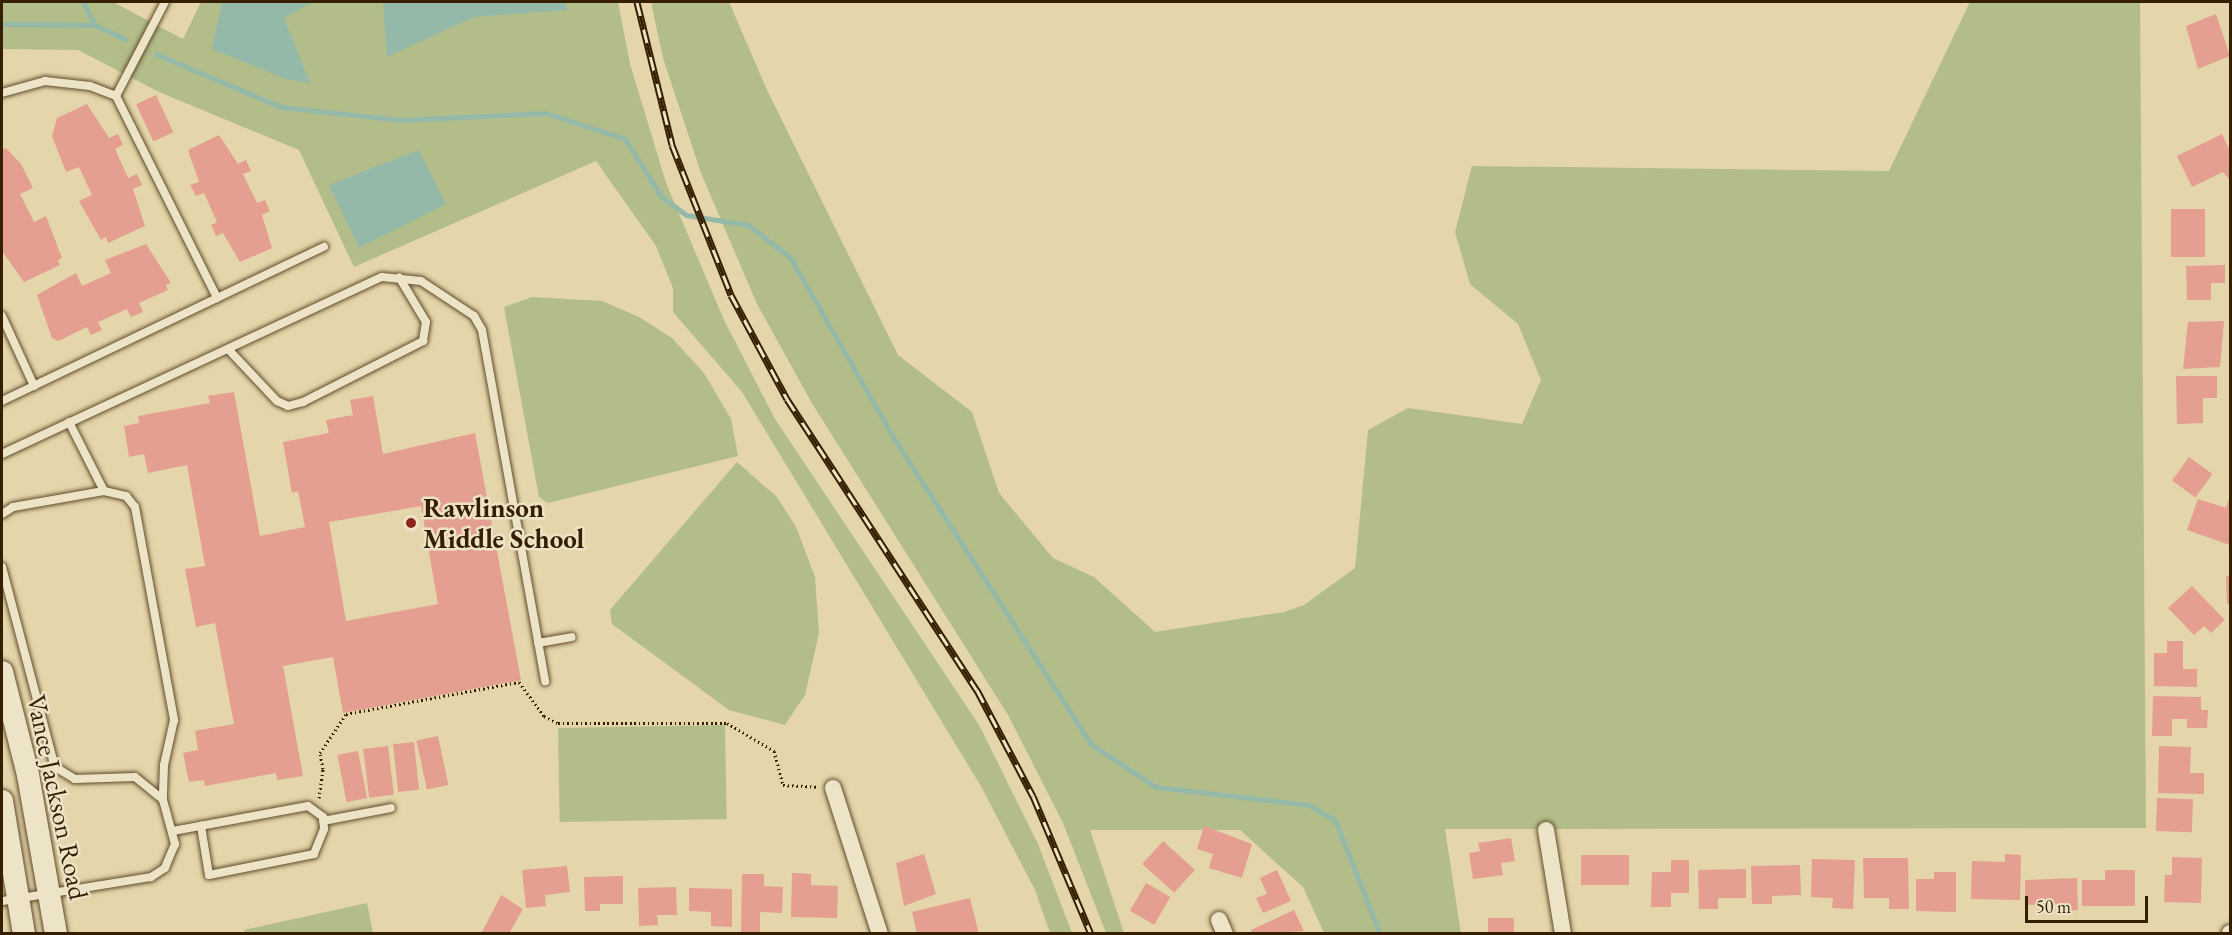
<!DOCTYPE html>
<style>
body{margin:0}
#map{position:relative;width:2232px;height:935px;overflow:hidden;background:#e4d5aa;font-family:"EB Garamond",serif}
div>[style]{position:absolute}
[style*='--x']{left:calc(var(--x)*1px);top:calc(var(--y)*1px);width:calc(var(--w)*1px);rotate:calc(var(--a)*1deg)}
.green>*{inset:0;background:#b2bd8a;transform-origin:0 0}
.water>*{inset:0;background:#95b9a8}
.stream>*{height:5px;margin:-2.5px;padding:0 2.5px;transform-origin:2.5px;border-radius:2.5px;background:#95b9a8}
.building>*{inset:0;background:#e49f90;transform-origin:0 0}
.path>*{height:3px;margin-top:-1.5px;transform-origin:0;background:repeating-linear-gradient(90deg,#351f00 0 1.5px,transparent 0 4.5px)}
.roads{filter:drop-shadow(0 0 2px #614c2a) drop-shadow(0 0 2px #614c2a)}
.service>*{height:8px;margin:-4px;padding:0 4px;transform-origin:4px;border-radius:4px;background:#ede4c8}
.minor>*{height:16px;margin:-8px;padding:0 8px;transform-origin:8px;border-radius:8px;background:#ede4c8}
.secondary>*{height:22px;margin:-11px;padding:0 11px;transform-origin:11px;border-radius:11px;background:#ede4c8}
.rail>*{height:7px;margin-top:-3.5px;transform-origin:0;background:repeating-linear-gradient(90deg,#ede4c8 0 14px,#351f00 0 28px);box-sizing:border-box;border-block:2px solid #351f00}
.dots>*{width:16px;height:16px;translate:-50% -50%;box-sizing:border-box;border:3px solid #ede4c8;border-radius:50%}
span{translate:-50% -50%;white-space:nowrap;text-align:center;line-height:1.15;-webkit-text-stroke:5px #ede4c8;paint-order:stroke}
.poi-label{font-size:27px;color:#351f00;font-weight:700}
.left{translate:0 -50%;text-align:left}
.street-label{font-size:27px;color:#351f00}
.frame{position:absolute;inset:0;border:3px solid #351f00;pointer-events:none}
.scale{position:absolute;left:2025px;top:896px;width:123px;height:27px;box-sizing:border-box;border:3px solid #351f00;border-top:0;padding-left:8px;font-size:18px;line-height:21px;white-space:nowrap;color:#351f00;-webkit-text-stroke:4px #ede4c8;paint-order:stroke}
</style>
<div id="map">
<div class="green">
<i style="clip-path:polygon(2px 2px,113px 2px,183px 39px,201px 2px,618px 2px,630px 64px,666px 183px,724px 320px,775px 419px,979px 725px,1038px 844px,1072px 933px,1050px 933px,1035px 890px,982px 788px,742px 392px,673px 312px,673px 288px,656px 246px,596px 161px,354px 267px,299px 150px,159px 92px,78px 50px,2px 49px)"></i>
<i style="clip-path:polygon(651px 2px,729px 2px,767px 90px,898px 355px,972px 412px,999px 493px,1053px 558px,1094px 577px,1155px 632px,1284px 612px,1304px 605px,1355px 568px,1368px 430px,1408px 408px,1522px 424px,1541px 380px,1518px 324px,1470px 284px,1455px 232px,1472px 166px,1889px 171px,1970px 2px,2140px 2px,2146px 828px,1445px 829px,1461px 934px,1324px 933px,1303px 887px,1240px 830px,1090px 830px,1124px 933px,1106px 933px,1063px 823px,1008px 715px,813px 405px,757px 304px,701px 173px,663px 58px)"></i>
<i style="clip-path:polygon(532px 297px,602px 301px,639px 317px,672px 338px,704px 373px,731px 419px,738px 456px,548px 503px,539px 497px,504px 307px)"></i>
<i style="clip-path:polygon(737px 462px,777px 497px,796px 527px,815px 577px,819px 633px,805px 695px,785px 725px,729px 710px,612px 624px,610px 610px)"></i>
<i style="left:725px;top:725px;width:94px;height:167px;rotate:89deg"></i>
<i style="clip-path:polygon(367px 903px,373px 933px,245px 933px,244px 930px)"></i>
</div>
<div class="water">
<i style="clip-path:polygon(222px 2px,313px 2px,284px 18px,310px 83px,286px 79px,212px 49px)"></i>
<i style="clip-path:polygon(383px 2px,566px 2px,567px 10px,474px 17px,387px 57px)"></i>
<i style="clip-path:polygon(419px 150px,446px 204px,359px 248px,329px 185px)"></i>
</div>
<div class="stream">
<i style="--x:83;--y:2;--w:26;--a:62"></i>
<i style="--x:2;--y:24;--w:93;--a:0.6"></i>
<i style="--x:95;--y:25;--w:33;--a:25"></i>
<i style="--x:156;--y:54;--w:136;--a:23"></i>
<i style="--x:281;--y:107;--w:121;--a:6.2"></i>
<i style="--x:401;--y:120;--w:145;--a:-2.8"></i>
<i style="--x:546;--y:113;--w:83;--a:18.2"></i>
<i style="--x:625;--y:139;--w:67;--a:57.7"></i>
<i style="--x:661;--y:196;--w:31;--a:37"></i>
<i style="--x:686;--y:215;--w:63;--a:9.2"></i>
<i style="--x:748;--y:225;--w:53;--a:37.3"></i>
<i style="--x:790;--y:257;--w:211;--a:60.2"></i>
<i style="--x:895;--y:440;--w:362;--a:57.2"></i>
<i style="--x:1091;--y:744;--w:78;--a:33.5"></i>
<i style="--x:1156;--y:787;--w:154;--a:6.7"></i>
<i style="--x:1309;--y:805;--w:30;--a:30"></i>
<i style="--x:1335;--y:820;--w:123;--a:68.5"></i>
</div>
<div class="building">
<i style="clip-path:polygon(2216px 14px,2230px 56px,2198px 69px,2186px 26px)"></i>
<i style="left:156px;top:95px;width:41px;height:22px;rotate:65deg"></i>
<i style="clip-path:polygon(87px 104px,109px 138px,118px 134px,123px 145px,115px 149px,128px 178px,137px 174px,142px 185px,133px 189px,145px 226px,108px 243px,106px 237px,101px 240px,79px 201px,92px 195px,79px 167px,66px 172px,52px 136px,57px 118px)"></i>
<i style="clip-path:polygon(2222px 134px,2230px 151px,2230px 180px,2223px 172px,2192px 187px,2177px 156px)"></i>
<i style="clip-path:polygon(219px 135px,238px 164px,246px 160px,251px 171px,243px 174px,257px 203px,265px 200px,270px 211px,262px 215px,272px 248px,240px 262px,223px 233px,216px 236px,211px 225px,217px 222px,204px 193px,196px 196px,190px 185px,199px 182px,188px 150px)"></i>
<i style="clip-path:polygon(6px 148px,21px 164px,33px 188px,20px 194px,34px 222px,46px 216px,62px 258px,58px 260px,60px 265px,24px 282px,2px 251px,2px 150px)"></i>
<i style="left:2171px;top:209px;width:34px;height:48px"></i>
<i style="clip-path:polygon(146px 244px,171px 283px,166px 285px,168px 290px,139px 303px,143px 312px,131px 317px,127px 309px,98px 322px,102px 330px,91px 335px,87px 327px,58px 341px,52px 338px,37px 295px,76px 273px,82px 286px,111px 273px,105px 260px)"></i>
<i style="clip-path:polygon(2225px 265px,2225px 283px,2211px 283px,2211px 300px,2187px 300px,2186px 266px)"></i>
<i style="clip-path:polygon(2224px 321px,2220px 367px,2183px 369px,2188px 322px)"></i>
<i style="clip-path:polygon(2176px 376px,2217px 376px,2217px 398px,2203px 398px,2203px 423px,2177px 424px)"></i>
<i style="clip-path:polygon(evenodd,234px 392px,260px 536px,305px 527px,298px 491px,292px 493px,283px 442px,329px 433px,326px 420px,353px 415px,350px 400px,373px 396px,383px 454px,475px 433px,521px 680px,343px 713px,333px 657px,283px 666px,303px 776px,277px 780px,276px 773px,205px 786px,204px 780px,189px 782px,183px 753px,198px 750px,195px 731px,234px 724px,215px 623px,196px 627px,185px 569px,205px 566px,187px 465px,148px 473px,144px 454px,129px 457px,124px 426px,139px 423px,138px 416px,210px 403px,208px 396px,234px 392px,421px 506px,438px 604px,346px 621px,329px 522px,421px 506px)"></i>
<i style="left:2189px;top:457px;width:29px;height:29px;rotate:36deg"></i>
<i style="clip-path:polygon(2230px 496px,2230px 545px,2187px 530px,2198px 499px,2226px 508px)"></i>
<i style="clip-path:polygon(2226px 576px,2230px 576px,2230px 604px,2227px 604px)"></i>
<i style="clip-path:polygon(2192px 586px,2225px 620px,2211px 633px,2204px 626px,2194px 635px,2168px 608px)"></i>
<i style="clip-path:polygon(2167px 641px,2183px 641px,2183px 669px,2197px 669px,2197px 687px,2154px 686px,2154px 653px,2167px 653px)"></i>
<i style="clip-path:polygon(2153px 696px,2201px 697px,2201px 710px,2208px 710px,2207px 728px,2187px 728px,2187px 719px,2172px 719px,2172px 736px,2152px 736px)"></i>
<i style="left:438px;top:736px;width:50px;height:22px;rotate:78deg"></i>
<i style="left:414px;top:742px;width:48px;height:21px;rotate:84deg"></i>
<i style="left:388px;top:746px;width:49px;height:25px;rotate:83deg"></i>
<i style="clip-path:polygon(2159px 746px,2191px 747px,2190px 773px,2204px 773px,2204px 794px,2158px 793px)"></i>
<i style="left:358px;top:751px;width:48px;height:21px;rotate:79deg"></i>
<i style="left:2157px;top:798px;width:36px;height:33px;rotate:2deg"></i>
<i style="clip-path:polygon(1204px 826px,1252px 844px,1242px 878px,1209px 868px,1213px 854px,1197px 849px)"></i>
<i style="clip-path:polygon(1511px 838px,1515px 861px,1501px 863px,1503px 875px,1473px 879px,1469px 853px,1480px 851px,1478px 843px)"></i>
<i style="left:1163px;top:841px;width:43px;height:31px;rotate:42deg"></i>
<i style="clip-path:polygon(924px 854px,936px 894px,904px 906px,896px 863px)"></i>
<i style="clip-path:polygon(2005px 854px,2021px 855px,2020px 900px,1971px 899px,1972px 861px,2005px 862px)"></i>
<i style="left:1581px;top:855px;width:48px;height:30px"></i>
<i style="clip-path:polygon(2172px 857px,2202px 858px,2201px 903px,2164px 902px,2165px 875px,2172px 875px)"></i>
<i style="clip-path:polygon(1863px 858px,1908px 858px,1909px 909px,1889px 909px,1889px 898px,1864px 898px)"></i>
<i style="clip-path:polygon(1812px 859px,1855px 860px,1853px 909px,1832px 908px,1833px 898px,1811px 897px)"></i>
<i style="clip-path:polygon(1671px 860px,1689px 860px,1689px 893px,1671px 893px,1671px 907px,1651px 907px,1652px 872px,1671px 872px)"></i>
<i style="clip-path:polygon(1800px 865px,1801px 895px,1772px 896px,1772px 904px,1752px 904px,1751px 866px)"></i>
<i style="clip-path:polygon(567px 866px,570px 892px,545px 895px,546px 906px,526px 908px,522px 870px)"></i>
<i style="clip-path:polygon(1746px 869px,1746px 898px,1718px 898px,1718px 909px,1699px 909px,1698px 870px)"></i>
<i style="clip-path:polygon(1277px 870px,1291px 901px,1263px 913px,1256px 898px,1267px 894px,1260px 878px)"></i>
<i style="clip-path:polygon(2105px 870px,2135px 870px,2135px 906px,2082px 906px,2082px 880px,2105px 880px)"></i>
<i style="clip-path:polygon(1934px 872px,1956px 872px,1956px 912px,1916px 911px,1916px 879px,1934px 879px)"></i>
<i style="clip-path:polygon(792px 873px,811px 874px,811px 885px,838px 886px,837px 918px,791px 917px)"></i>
<i style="clip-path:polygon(742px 874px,764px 874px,764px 886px,783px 887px,782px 913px,760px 912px,760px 934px,741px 934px)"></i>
<i style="clip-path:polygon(623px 876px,623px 904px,600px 904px,600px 911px,585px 911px,584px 877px)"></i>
<i style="clip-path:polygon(2077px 878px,2078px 910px,2062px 911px,2062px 904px,2025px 905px,2025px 880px)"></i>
<i style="left:1146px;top:883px;width:28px;height:32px;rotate:30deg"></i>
<i style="clip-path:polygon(676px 887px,677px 915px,657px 915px,658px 925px,639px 926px,638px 888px)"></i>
<i style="clip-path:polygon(689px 888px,732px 889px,732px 927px,711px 926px,711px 912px,689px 911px)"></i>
<i style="clip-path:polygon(501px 895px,523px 909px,509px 934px,481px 934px)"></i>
<i style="clip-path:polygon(970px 898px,979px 934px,917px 934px,912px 912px)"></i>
<i style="clip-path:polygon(1294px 910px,1304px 931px,1252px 934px,1251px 930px)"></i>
<i style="left:1514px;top:918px;width:16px;height:26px;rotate:90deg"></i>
</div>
<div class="path">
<i style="--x:319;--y:798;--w:29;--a:-82"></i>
<i style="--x:323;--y:769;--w:16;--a:-101"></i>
<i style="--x:320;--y:753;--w:47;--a:-56.3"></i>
<i style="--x:346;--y:714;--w:176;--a:-10.5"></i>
<i style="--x:519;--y:682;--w:42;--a:53.7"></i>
<i style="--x:544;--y:716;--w:16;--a:27"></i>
<i style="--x:558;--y:723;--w:169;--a:0"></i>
<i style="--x:727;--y:723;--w:55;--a:30.8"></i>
<i style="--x:774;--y:751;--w:35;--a:75"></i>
<i style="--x:783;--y:785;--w:35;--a:3"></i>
</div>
<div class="roads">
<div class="service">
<i style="--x:2;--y:93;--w:45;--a:-15.6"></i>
<i style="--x:45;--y:81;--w:45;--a:6.3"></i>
<i style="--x:90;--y:86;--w:28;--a:21"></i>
<i style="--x:116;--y:96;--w:226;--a:63.4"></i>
<i style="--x:116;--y:96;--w:106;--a:-62.5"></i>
<i style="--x:2;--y:316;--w:77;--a:65.4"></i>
<i style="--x:228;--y:349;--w:71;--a:46.7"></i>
<i style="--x:277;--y:401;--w:12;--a:24"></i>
<i style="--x:288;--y:406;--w:16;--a:-15"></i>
<i style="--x:303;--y:402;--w:135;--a:-26.9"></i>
<i style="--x:423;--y:341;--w:19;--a:-81"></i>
<i style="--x:426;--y:322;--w:52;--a:-121"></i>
<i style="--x:2;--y:401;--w:357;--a:-25.6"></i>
<i style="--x:69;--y:422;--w:77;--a:63.1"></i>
<i style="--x:2;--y:454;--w:419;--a:-25"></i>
<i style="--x:382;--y:277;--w:39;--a:6"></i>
<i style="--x:421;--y:281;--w:64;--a:33.4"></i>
<i style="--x:474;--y:316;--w:16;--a:60"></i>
<i style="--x:482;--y:330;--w:357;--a:79.8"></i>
<i style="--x:2;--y:514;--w:13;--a:-32"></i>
<i style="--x:13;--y:507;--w:92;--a:-10"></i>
<i style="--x:104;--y:491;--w:23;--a:13"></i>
<i style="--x:126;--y:496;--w:14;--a:51"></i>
<i style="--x:135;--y:507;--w:217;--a:79.6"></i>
<i style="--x:174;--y:720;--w:46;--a:102.5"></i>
<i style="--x:164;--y:765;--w:35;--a:92"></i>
<i style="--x:163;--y:800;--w:46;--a:74.7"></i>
<i style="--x:175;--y:844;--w:26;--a:113"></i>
<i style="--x:165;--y:868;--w:17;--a:147"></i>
<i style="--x:151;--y:877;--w:151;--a:170.8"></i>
<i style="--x:2;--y:567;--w:207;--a:75.2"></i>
<i style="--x:55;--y:767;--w:23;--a:31"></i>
<i style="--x:75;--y:779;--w:60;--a:-1.9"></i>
<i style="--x:135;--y:777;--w:36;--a:39"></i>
<i style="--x:538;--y:643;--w:34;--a:-10"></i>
<i style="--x:323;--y:821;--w:69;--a:-10.8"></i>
<i style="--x:173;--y:831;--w:137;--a:-10.5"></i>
<i style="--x:308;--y:806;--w:19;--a:36"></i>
<i style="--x:323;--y:817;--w:12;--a:85"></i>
<i style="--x:324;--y:829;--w:27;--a:112"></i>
<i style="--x:314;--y:854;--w:107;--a:168.7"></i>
<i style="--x:209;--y:875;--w:50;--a:-99.3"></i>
</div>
<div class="minor">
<i style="--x:833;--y:788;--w:153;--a:72.2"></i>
<i style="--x:1546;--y:830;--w:105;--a:80.7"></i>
<i style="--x:1219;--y:920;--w:15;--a:67"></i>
<i style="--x:2230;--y:934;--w:1;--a:-90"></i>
</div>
<div class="secondary">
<i style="--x:2;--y:672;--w:106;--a:75.8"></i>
<i style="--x:28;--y:775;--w:161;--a:80"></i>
<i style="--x:2;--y:801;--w:135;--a:80.6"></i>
</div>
</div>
<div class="rail">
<i style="--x:637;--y:2;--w:147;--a:76.2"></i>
<i style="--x:672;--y:145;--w:161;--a:68.5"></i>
<i style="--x:731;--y:295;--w:118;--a:61.7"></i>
<i style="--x:787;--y:399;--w:348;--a:56.9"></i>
<i style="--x:977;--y:690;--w:120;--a:62.2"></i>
<i style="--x:1033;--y:796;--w:150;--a:67.2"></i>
</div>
<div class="dots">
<i style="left:411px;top:523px;background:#8f2418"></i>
</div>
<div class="poi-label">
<span class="left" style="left:423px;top:523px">Rawlinson<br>Middle School</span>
</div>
<div class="street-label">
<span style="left:58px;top:797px;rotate:78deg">Vance Jackson Road</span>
</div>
<div class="frame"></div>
<div class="scale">50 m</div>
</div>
